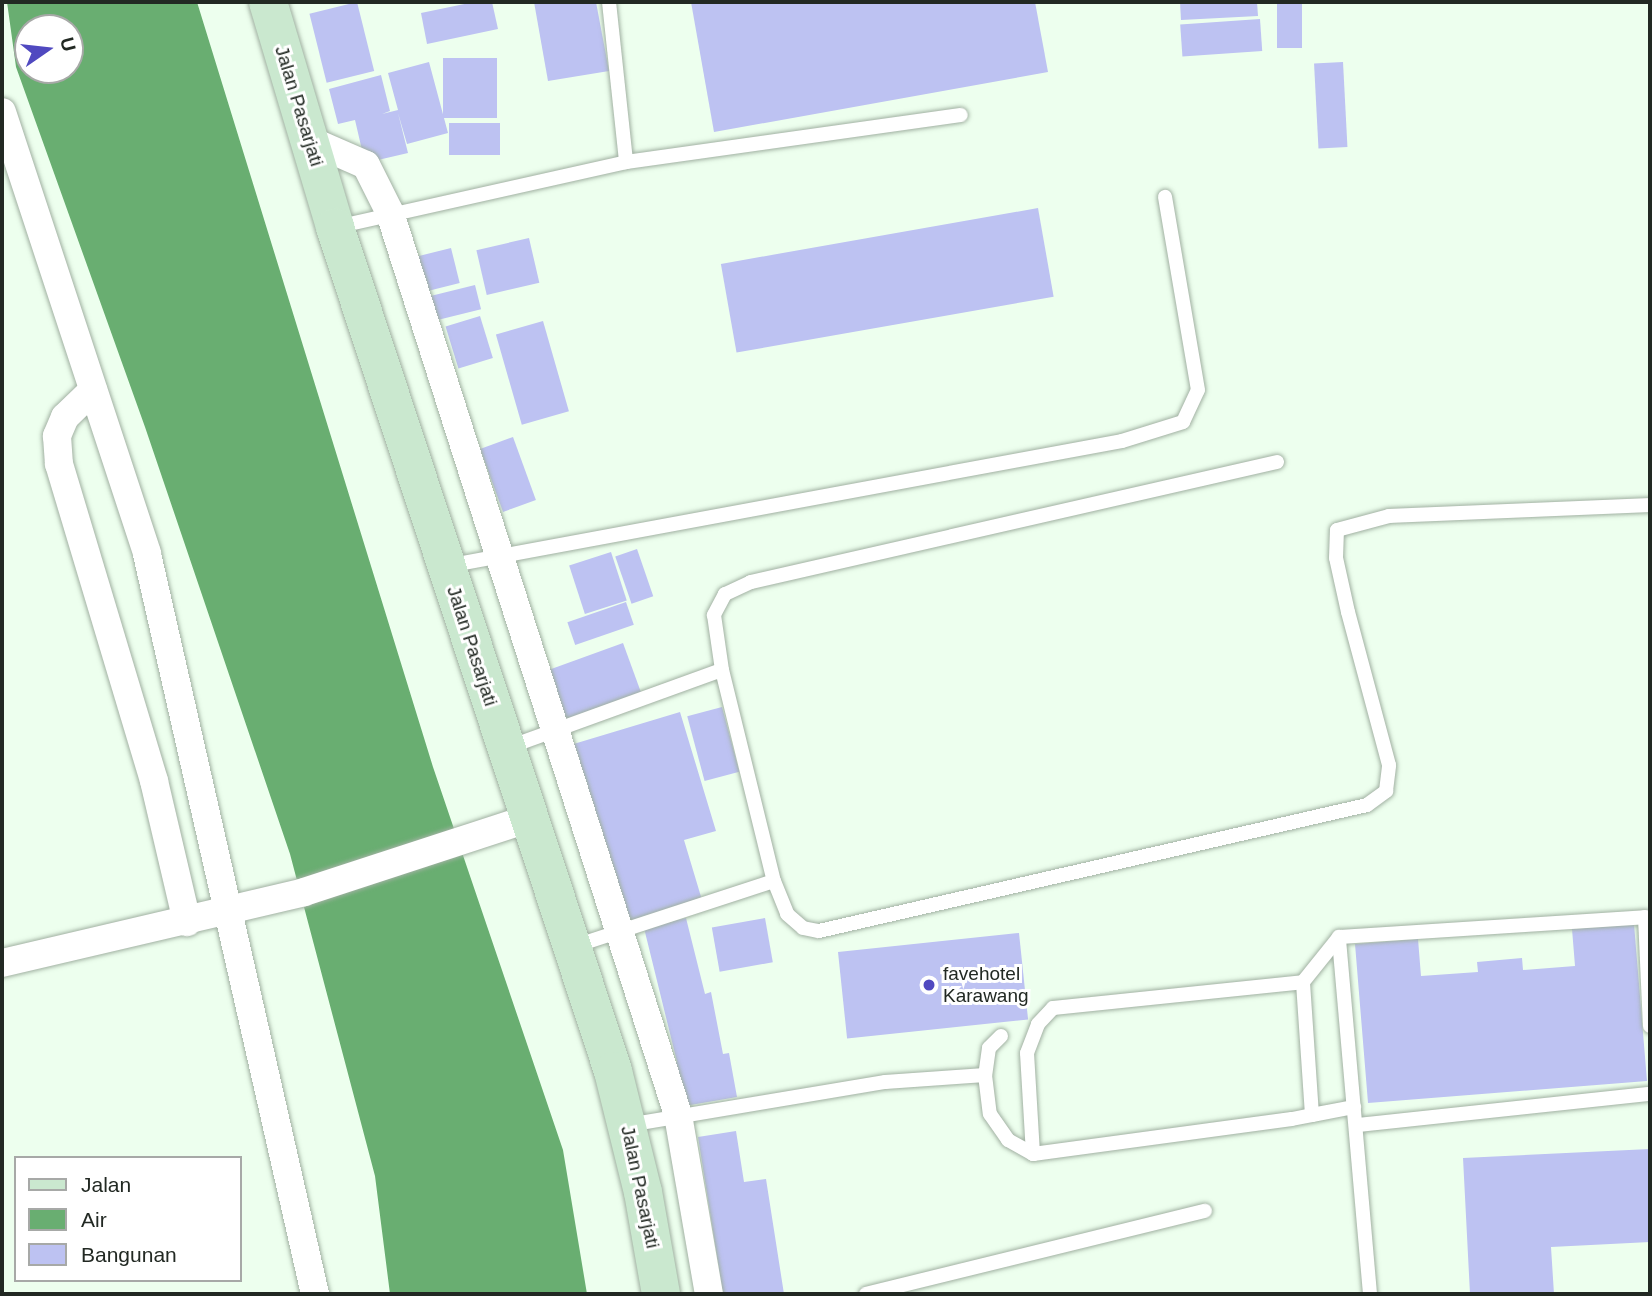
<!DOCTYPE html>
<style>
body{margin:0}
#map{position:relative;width:1652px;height:1296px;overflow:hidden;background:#edffee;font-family:Arial,sans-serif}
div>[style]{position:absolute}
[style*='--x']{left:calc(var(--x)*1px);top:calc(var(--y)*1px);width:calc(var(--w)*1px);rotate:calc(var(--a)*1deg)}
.water>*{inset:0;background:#69ae71}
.building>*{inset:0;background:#bdc2f2;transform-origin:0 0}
.roads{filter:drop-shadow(0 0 2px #a1b1a2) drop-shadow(0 0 2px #a1b1a2)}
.lane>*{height:14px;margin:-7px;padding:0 7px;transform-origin:7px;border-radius:7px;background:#fff}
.street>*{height:28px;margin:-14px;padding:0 14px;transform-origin:14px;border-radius:14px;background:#fff}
.secondary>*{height:38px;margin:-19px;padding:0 19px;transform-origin:19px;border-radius:19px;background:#cae8cf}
.dots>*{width:19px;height:19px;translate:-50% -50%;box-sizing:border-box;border:4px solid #fff;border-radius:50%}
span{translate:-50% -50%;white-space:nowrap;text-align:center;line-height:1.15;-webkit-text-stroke:6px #fff;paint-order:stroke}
.street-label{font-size:19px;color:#222923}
.poi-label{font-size:19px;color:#222923}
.left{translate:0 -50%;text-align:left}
.frame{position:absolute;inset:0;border:4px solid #222923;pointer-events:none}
.legend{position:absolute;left:14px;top:1156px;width:228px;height:126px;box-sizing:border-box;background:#fff;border:2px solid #a7a9a7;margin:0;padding:9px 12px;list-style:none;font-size:21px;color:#222923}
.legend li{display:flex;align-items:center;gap:14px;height:35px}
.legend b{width:35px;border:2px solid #a7a9a7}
.north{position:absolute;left:14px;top:14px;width:70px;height:70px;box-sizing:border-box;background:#fff;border:2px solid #a7a9a7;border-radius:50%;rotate:76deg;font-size:19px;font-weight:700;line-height:28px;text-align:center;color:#222923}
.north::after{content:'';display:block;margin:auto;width:24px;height:32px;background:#5049c0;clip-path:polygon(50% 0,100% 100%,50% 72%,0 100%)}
</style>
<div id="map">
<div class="water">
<i style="clip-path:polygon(evenodd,7px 2px,197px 2px,433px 767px,563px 1150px,587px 1294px,390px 1294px,375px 1176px,290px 854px,145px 427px,16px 67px,7px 2px,28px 28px,70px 28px,70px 70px,28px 70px,28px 28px)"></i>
</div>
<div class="building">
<i style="left:357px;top:2px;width:71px;height:49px;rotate:76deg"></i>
<i style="clip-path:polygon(474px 2px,492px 2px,498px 29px,427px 44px,421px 13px)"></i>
<i style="clip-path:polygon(534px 2px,596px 2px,609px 71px,548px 81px)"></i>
<i style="clip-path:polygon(691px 2px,1035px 2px,1048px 72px,714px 132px)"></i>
<i style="clip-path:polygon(1180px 2px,1257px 2px,1258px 16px,1181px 20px)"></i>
<i style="left:1277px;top:2px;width:25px;height:46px"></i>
<i style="left:1260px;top:19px;width:32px;height:80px;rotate:86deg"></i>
<i style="left:443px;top:58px;width:54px;height:60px"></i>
<i style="clip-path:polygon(429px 62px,448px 133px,407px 144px,398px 113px,408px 153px,365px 163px,355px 120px,338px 124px,329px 89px,381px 75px,390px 111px,382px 114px,398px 110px,388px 73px)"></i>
<i style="left:1343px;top:62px;width:85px;height:29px;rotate:87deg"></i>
<i style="left:449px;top:123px;width:51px;height:32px"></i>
<i style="left:1038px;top:208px;width:90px;height:322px;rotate:80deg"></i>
<i style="left:529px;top:238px;width:46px;height:54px;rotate:77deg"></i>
<i style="left:451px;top:248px;width:36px;height:37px;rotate:76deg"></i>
<i style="left:475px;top:285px;width:25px;height:50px;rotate:76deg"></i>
<i style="left:480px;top:316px;width:44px;height:36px;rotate:73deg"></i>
<i style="left:543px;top:321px;width:94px;height:49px;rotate:74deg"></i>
<i style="left:513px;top:437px;width:67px;height:35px;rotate:70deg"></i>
<i style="left:637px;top:549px;width:50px;height:23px;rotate:71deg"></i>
<i style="left:611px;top:552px;width:51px;height:44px;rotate:72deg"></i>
<i style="left:626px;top:602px;width:24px;height:62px;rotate:71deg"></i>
<i style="left:623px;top:643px;width:53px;height:80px;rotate:70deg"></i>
<i style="left:722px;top:707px;width:67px;height:36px;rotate:75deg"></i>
<i style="clip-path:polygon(680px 712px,716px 831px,684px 840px,702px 900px,621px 924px,567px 746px)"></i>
<i style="clip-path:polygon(686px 918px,705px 994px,711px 992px,723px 1054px,729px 1053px,737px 1097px,679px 1107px,671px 1063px,677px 1062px,644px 928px)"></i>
<i style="left:765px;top:918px;width:45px;height:54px;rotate:80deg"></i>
<i style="clip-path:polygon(1634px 924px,1647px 1081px,1368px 1103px,1355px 944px,1418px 939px,1421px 976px,1478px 972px,1477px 962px,1522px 958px,1523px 970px,1575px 966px,1572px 929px)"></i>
<i style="left:1019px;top:933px;width:87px;height:182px;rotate:84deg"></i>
<i style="clip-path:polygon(736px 1131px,744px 1182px,766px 1179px,784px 1294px,723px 1294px,698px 1137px)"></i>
<i style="clip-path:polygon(1650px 1149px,1650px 1242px,1551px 1247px,1554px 1294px,1470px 1294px,1463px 1158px)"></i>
</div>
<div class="roads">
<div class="lane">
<i style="--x:609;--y:2;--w:161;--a:83.9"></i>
<i style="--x:336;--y:227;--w:297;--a:-12.6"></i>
<i style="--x:626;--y:162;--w:338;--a:-8"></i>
<i style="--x:1277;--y:462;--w:540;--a:167.15"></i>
<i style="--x:751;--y:582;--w:29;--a:155"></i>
<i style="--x:725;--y:594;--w:24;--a:118"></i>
<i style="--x:714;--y:615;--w:56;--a:81.7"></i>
<i style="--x:722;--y:670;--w:217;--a:76.2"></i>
<i style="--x:774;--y:881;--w:35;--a:68"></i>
<i style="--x:787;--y:914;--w:21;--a:41"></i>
<i style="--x:803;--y:928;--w:16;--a:11"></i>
<i style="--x:819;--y:931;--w:562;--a:-12.95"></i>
<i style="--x:1367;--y:805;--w:24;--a:-36"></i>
<i style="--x:1386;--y:791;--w:26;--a:-83"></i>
<i style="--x:1389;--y:765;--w:158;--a:-105"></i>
<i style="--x:1348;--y:612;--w:55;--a:-102.5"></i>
<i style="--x:1336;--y:558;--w:28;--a:-88"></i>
<i style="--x:1337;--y:530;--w:54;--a:-15.1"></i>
<i style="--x:1389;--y:516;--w:261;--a:-2.4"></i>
<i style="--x:447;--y:566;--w:686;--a:-10.49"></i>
<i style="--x:1122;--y:441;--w:64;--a:-17.3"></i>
<i style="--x:1183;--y:422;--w:35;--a:-65"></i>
<i style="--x:1198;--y:390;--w:196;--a:-99.7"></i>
<i style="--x:509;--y:747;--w:226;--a:-19.9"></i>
<i style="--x:575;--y:946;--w:209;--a:-18.1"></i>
<i style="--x:1001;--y:1036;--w:17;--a:135"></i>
<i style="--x:989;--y:1048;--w:27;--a:98"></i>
<i style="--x:985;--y:1075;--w:39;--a:83"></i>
<i style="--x:990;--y:1114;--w:32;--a:55"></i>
<i style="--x:1008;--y:1140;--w:29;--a:29"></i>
<i style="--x:1033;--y:1154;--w:261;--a:-7.7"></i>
<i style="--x:1292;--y:1119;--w:20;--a:-11"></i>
<i style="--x:1312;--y:1115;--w:133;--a:-93.9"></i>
<i style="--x:1312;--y:1115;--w:43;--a:-10.8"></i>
<i style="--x:628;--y:1125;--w:261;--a:-9.5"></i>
<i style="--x:885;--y:1082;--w:100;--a:-4"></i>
<i style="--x:1358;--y:1125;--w:294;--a:-6.1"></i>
<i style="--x:1033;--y:1154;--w:101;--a:-93.4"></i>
<i style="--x:1027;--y:1053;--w:31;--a:-69"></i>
<i style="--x:1038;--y:1024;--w:22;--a:-47"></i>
<i style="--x:1053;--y:1008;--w:251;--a:-5.9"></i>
<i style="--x:1303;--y:982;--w:58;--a:-51.3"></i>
<i style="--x:866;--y:1294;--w:349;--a:-13.8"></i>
<i style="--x:1370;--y:1294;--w:358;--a:-95"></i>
<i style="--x:1339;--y:937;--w:307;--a:-3.7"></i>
<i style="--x:1645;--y:917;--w:109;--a:87.4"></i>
</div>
<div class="street">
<i style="--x:2;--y:112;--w:465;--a:71.8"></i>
<i style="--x:147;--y:554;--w:759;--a:77.21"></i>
<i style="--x:309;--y:140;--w:62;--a:23.7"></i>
<i style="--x:366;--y:165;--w:54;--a:63.4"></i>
<i style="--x:390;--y:213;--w:947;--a:72.29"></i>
<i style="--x:678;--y:1115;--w:182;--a:80.2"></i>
<i style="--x:93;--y:390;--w:39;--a:136"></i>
<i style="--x:65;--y:417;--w:21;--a:113"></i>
<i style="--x:57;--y:436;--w:28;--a:86"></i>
<i style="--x:59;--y:464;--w:331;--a:73.3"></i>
<i style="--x:154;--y:781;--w:145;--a:76.8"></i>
<i style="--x:2;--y:963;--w:310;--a:-13.2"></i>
<i style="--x:304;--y:892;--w:238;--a:-18.1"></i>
</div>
<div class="secondary">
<i style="--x:268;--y:2;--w:235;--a:73.4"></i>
<i style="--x:335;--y:227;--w:889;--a:71.77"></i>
<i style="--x:613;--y:1071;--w:125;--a:76.1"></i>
<i style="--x:643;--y:1192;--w:104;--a:80"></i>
</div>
</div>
<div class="dots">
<i style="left:929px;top:985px;background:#5049c0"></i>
</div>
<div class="street-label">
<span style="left:299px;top:106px;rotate:73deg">Jalan Pasarjati</span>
<span style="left:472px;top:646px;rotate:72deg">Jalan Pasarjati</span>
<span style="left:640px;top:1187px;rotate:78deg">Jalan Pasarjati</span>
</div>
<div class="poi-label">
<span class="left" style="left:943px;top:985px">favehotel<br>Karawang</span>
</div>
<div class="frame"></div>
<ul class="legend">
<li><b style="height:9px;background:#cae8cf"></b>Jalan</li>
<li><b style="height:19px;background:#69ae71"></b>Air</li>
<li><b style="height:19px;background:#bdc2f2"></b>Bangunan</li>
</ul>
<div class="north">U</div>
</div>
